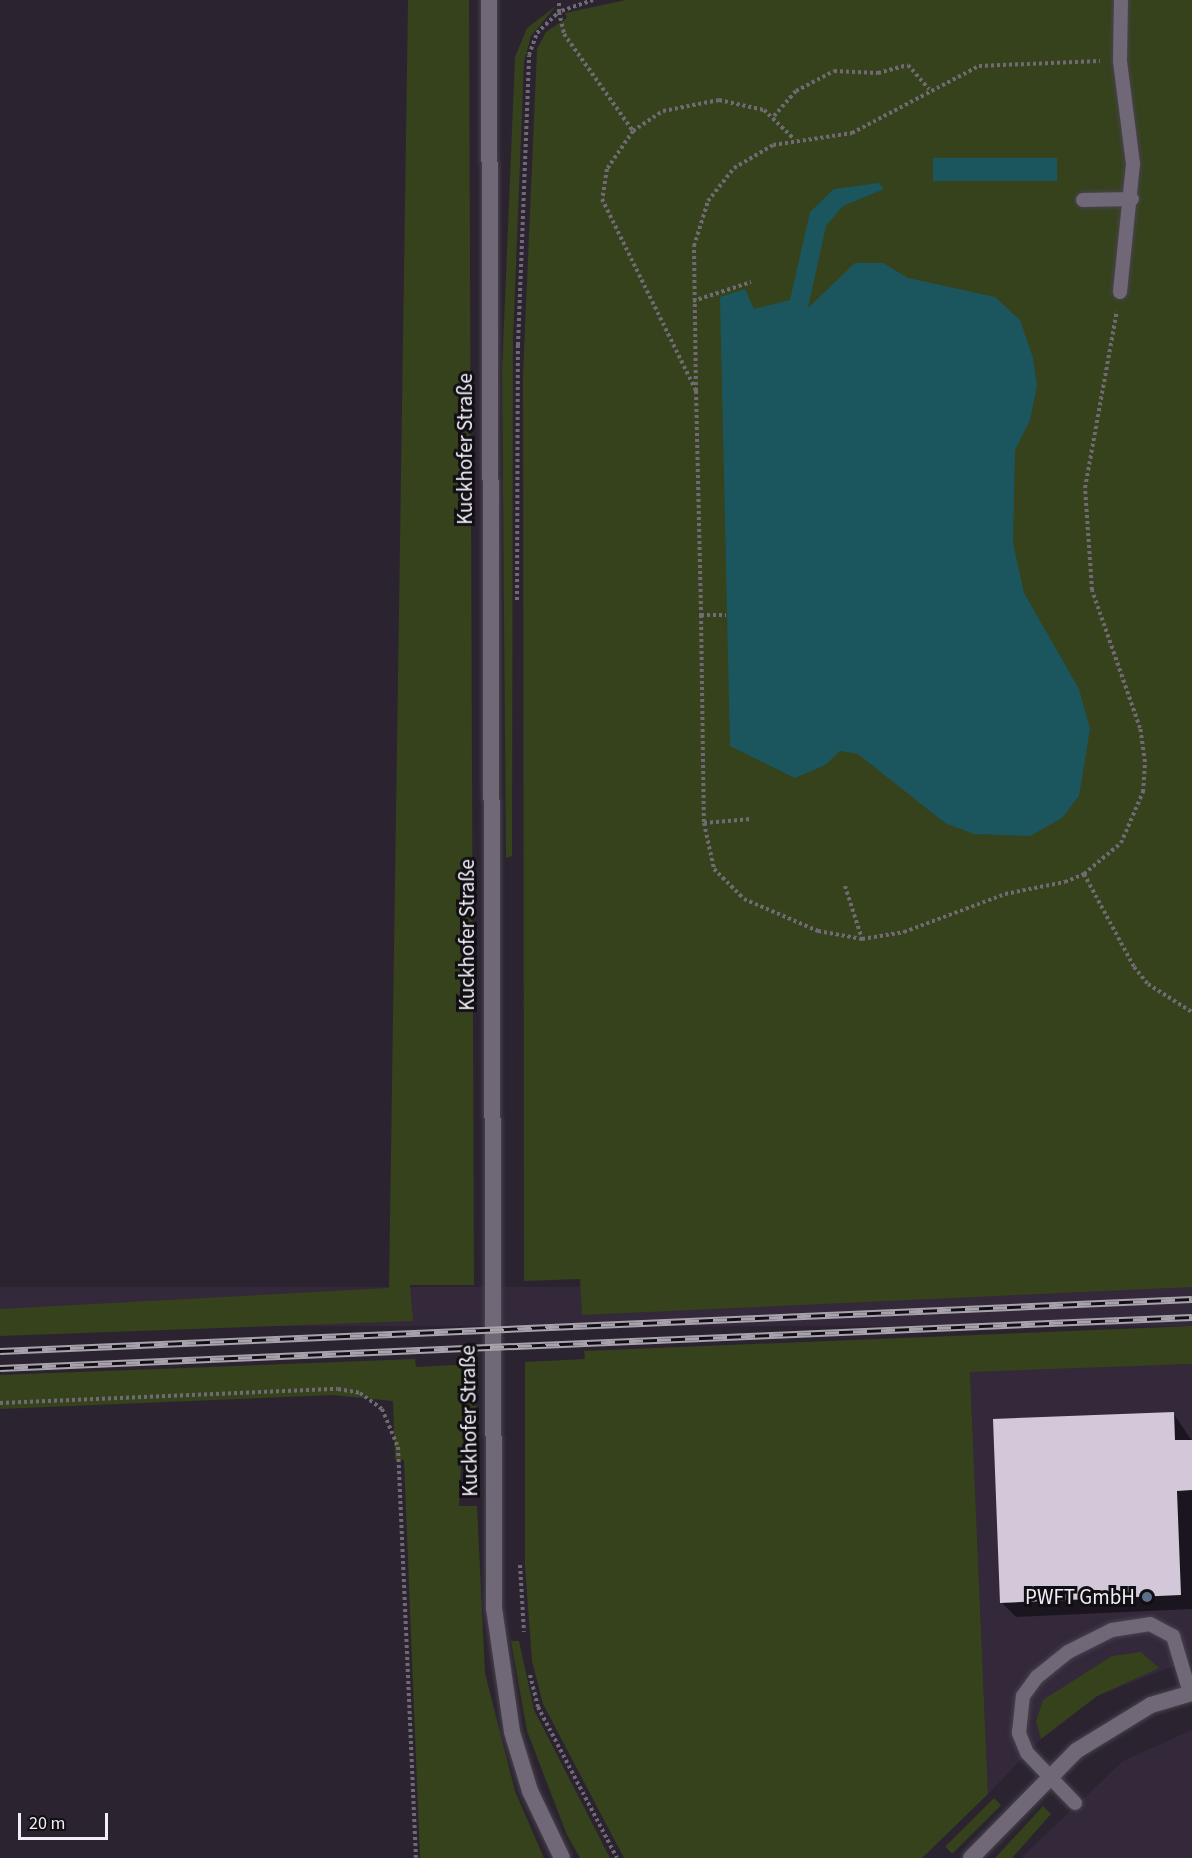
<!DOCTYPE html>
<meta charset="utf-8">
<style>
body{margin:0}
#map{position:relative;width:1192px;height:1858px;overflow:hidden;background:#2b2430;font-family:"Source Sans 3",sans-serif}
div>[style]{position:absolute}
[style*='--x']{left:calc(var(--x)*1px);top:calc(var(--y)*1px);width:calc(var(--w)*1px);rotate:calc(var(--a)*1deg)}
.built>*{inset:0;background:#34293b;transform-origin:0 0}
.green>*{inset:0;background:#35421c;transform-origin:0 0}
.water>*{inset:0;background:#1b565f;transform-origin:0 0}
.shadow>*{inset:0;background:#0007}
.building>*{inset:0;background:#d2c8d9}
.path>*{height:4px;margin-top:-2px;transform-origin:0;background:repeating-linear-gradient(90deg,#706a74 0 3px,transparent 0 6px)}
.roads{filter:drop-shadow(0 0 2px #49434d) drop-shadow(0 0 2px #49434d)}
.service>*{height:14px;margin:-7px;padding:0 7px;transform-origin:7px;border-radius:7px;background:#706877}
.minor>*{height:16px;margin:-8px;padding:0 8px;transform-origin:8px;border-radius:8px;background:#706877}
.secondary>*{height:16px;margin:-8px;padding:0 8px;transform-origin:8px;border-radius:8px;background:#706877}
.rail>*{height:7px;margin-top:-3.5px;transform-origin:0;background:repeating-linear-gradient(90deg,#120f14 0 14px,#a7a2ab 0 28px);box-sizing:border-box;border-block:2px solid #a7a2ab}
.dots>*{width:16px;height:16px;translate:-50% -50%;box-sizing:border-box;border:3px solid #120f14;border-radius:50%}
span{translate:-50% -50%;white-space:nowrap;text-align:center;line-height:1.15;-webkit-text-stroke:6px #120f14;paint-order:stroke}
.street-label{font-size:21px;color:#f2eef6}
.poi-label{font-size:21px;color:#f2eef6}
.right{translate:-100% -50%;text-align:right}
.scale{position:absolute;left:18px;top:1813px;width:90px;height:27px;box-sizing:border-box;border:3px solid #f2eef6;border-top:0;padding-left:8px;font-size:18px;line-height:21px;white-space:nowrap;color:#f2eef6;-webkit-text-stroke:4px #120f14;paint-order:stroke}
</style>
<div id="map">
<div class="built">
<i style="left:1192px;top:1287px;width:39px;height:1193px;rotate:90deg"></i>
<i style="clip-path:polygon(1192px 1364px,1192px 1659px,1097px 1696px,1041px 1739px,988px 1794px,970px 1371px)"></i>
<i style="clip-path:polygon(1192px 1730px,1192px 1858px,1021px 1858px,1123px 1761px)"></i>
</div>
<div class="green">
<i style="clip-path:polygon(408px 0,469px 0,474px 1285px,410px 1285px,413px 1321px,0 1336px,0 1309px,389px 1288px)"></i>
<i style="clip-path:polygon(626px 0,1192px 0,1192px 1287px,582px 1315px,580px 1279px,524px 1281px,523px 375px,537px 49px,546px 32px,567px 18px,565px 13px)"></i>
<i style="clip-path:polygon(556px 6px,531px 36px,524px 62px,513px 340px,512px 856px,506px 858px,502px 372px,515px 57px,527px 28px)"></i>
<i style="clip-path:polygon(1192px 1326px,1192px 1364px,970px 1372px,988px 1794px,922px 1858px,624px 1858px,543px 1704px,532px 1661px,525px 1566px,525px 1362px,585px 1359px,584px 1351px)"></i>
<i style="clip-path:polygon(415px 1359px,416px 1367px,475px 1364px,476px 1406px,462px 1445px,459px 1506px,477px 1506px,485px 1673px,515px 1791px,544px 1858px,420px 1858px,404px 1460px,395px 1459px,393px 1401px,333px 1395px,0 1409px,0 1375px)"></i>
<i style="clip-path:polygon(511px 1641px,519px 1641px,534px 1710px,610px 1858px,580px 1858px,567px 1835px,527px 1731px)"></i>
<i style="clip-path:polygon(1141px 1652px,1159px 1668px,1097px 1696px,1041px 1739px,1036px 1721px,1043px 1700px,1112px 1656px)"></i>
<i style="left:994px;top:1798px;width:10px;height:69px;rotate:45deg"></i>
<i style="clip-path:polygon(1043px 1806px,1051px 1814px,1012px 1858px,995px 1858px)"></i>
</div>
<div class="water">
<i style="left:1057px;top:158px;width:23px;height:124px;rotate:90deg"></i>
<i style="clip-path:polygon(879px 183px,884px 189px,843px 206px,826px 226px,808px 308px,855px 263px,883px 263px,908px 278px,995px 297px,1020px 320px,1033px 358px,1037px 386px,1030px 420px,1015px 450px,1013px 543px,1024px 593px,1079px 689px,1090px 729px,1079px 796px,1062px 818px,1030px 836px,974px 834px,945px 823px,858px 754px,840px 751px,825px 765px,795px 778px,730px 746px,720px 297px,745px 289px,754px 309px,790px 300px,810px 212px,834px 189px)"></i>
</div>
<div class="shadow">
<i style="clip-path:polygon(1173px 1413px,1192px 1441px,1192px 1609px,1016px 1617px,1001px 1602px)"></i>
</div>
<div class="building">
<i style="clip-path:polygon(1174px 1412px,1175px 1440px,1192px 1440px,1192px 1490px,1177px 1491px,1181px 1595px,1000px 1603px,993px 1419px)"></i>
</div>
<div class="path">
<i style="--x:593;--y:0;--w:36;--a:161"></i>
<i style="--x:559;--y:12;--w:23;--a:77"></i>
<i style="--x:564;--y:34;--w:119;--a:54.6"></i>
<i style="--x:633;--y:131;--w:36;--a:-34"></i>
<i style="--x:663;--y:111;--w:57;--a:-11.1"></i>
<i style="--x:719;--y:100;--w:46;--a:12.5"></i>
<i style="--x:764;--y:110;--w:42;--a:44"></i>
<i style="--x:774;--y:116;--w:33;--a:-49"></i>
<i style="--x:796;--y:91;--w:43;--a:-27.8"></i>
<i style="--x:834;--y:71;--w:44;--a:2.6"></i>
<i style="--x:878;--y:73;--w:31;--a:-15"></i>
<i style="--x:908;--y:65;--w:32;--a:49"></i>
<i style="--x:633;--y:131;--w:46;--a:124.4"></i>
<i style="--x:607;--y:169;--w:30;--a:99"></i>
<i style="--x:602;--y:199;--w:214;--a:63.9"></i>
<i style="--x:696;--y:391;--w:224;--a:88.7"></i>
<i style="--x:701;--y:615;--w:25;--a:0"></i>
<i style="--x:693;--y:301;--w:61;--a:-18.1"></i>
<i style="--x:696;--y:391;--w:145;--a:-90.8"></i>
<i style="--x:694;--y:246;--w:47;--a:-72.7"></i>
<i style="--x:708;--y:201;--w:42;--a:-51.8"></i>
<i style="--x:734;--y:168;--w:45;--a:-30.5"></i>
<i style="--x:773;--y:145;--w:80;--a:-8.6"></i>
<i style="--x:852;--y:133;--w:144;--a:-27.8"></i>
<i style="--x:979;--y:66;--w:121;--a:-2.4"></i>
<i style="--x:517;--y:600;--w:255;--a:-89.8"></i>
<i style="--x:518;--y:345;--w:290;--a:-87.8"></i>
<i style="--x:529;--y:55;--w:23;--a:-70"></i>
<i style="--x:537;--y:33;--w:30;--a:-44"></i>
<i style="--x:559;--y:12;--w:12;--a:-90"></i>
<i style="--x:701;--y:615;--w:208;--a:89.2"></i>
<i style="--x:704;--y:823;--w:47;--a:-4.9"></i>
<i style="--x:704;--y:823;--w:47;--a:77.7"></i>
<i style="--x:714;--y:869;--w:42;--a:45"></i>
<i style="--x:744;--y:899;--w:81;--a:23.4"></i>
<i style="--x:818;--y:931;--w:45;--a:10.3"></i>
<i style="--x:862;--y:939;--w:43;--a:-9.5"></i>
<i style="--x:904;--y:932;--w:108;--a:-20.6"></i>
<i style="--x:1005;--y:894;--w:61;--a:-11.3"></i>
<i style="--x:1065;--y:882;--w:21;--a:-23"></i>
<i style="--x:1084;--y:874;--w:48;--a:-40"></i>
<i style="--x:1121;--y:843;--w:56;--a:-66.7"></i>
<i style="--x:1143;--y:792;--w:30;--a:-86"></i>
<i style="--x:1145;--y:762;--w:34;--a:-98"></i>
<i style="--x:1140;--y:728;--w:146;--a:-109.2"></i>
<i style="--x:1092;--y:590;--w:102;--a:-93.9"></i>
<i style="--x:1085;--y:488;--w:180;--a:-79.8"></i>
<i style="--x:1084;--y:874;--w:106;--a:61.7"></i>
<i style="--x:1134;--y:967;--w:22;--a:51"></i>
<i style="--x:1148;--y:984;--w:52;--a:32.5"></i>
<i style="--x:845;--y:886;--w:56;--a:72.2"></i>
<i style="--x:0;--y:1403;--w:338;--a:-2.4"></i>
<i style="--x:338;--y:1389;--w:22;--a:10"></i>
<i style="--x:360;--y:1393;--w:27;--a:36"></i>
<i style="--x:382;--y:1409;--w:41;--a:67.2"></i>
<i style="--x:398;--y:1447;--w:411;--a:87.5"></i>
<i style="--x:520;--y:1565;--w:67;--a:86.6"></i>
<i style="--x:530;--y:1675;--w:33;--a:76"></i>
<i style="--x:538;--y:1707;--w:170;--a:62.4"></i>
</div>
<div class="roads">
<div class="service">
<i style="--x:1083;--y:200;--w:49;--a:-1.2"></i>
<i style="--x:1120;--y:292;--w:129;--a:-84.2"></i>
<i style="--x:1133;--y:164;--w:104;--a:-97.2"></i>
<i style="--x:1120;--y:61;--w:61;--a:-89.1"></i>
<i style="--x:1075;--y:1803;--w:69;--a:-133.8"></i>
<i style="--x:1027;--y:1753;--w:22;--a:-112"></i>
<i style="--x:1019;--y:1733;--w:37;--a:-84"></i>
<i style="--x:1023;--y:1696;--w:24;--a:-54"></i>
<i style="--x:1037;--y:1677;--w:40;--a:-39"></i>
<i style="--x:1068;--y:1652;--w:49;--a:-26.6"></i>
<i style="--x:1112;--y:1630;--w:38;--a:-9"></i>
<i style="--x:1150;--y:1624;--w:26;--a:28"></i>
<i style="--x:1173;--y:1636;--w:59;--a:73.4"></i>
</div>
<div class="minor">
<i style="--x:971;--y:1858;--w:150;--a:-45.5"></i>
<i style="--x:1076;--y:1751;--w:88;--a:-31.5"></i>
<i style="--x:1151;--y:1705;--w:43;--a:-16.3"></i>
</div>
<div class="secondary">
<i style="--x:489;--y:0;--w:1608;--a:89.82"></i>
<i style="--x:494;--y:1608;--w:125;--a:81.7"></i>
<i style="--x:512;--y:1732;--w:62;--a:73"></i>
<i style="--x:530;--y:1791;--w:74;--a:64.5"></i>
</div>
</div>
<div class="rail">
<i style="--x:0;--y:1351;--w:1193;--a:-2.5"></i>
<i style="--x:0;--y:1368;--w:1193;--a:-2.45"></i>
</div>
<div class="dots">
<i style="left:1147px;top:1597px;background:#5c6f8a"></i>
</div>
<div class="street-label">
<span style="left:465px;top:449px;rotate:-90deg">Kuckhofer Straße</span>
<span style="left:467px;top:935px;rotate:-90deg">Kuckhofer Straße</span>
<span style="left:469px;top:1421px;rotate:-91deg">Kuckhofer Straße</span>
</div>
<div class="poi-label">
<span class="right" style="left:1135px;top:1597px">PWFT GmbH</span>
</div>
<div class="scale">20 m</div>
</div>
